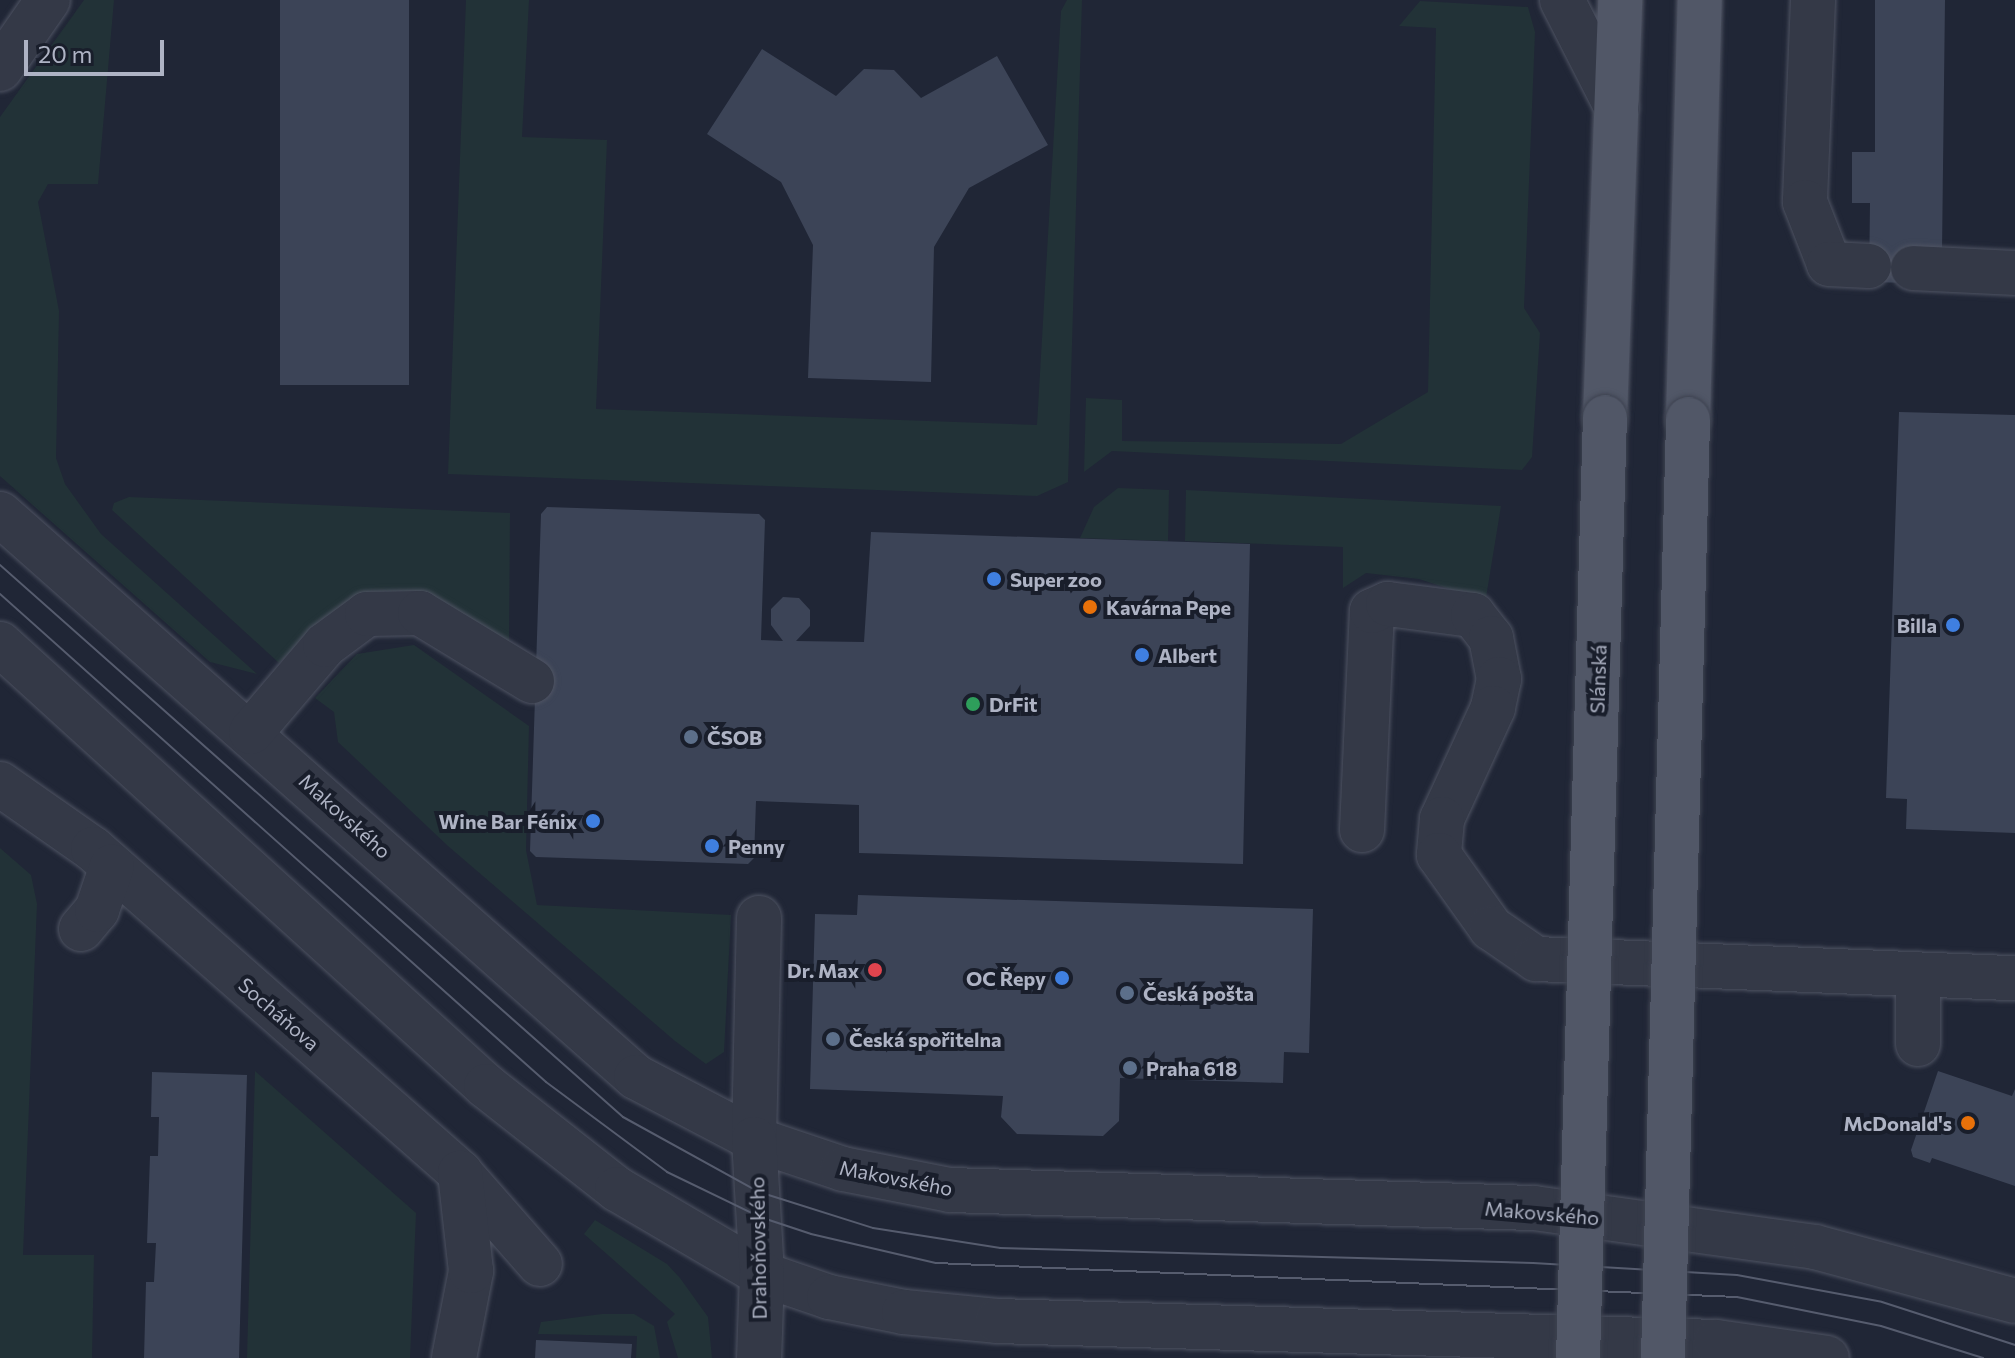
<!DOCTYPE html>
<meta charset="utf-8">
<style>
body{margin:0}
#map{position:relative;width:2015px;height:1358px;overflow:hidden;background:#202636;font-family:Commissioner,sans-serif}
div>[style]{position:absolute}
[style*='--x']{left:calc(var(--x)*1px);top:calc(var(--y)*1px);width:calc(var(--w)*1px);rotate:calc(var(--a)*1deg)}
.green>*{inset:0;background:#223237}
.building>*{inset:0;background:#3c4457;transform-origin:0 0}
.roads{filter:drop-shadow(0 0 2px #4e5362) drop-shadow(0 0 2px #4e5362)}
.minor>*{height:44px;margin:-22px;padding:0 22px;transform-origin:22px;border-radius:22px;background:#343947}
.major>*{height:44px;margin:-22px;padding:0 22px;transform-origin:22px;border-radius:22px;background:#515767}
.tram>*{height:2px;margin:-1px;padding:0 1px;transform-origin:1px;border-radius:1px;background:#565c6e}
.bridges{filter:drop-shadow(0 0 2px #3d4250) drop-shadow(0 0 2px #3d4250)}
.major-bridge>*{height:44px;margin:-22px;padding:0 22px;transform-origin:22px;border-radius:22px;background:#515767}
.dots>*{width:22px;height:22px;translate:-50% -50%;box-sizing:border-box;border:4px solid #191e2b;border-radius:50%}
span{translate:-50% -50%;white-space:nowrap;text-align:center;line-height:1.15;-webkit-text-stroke:8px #191e2b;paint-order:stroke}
.poi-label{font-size:20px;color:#aeb3c4;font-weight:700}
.left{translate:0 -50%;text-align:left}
.right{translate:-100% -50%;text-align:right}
.street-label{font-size:20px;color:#aeb3c4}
.scale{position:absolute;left:24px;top:40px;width:140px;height:36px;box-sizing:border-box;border:4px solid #aeb3c4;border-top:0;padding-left:10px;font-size:24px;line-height:28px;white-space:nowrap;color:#aeb3c4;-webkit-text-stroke:6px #191e2b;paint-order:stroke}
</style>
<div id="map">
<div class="green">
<i style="clip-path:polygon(84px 0,114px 0,98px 184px,48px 184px,38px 202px,59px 311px,56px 458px,65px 484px,101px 534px,257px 674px,210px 662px,0 476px,0 117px)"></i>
<i style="clip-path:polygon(466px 0,529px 0,522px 137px,607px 140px,596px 409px,1037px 425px,1061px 11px,1067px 0,1082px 0,1068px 482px,1037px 496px,448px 474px)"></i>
<i style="clip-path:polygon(1420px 1px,1528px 7px,1535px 32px,1524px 308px,1540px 333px,1532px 457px,1522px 470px,1112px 451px,1084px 472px,1086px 398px,1122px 400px,1122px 441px,1341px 444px,1428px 392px,1436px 28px,1399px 26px)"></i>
<i style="clip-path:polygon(1118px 488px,1169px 490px,1168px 541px,1080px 538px,1094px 507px)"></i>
<i style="clip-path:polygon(1186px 490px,1501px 506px,1484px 610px,1462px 593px,1419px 579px,1366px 573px,1343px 588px,1343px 547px,1185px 541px)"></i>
<i style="clip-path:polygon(129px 497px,510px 513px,509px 647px,373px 596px,325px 617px,279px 663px,112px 510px,114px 503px)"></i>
<i style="clip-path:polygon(414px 645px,529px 726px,526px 850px,537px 905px,731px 915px,724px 1052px,706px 1064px,675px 1041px,448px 846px,338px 742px,334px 712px,315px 698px,357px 654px)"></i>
<i style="clip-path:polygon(0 848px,31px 875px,37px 904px,23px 1255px,94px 1255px,92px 1358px,0 1358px)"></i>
<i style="clip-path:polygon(255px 1071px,416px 1213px,410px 1358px,247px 1358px)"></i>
<i style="clip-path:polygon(595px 1220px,667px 1264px,680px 1278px,708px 1317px,712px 1358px,678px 1358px,667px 1322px,675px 1314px,584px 1234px)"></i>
<i style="clip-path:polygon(602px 1314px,634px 1314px,654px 1326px,660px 1358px,636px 1358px,637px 1336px,538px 1334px,541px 1322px)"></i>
</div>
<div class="building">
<i style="left:280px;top:0;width:129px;height:385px"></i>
<i style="clip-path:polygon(1875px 0,1945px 0,1942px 252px,1913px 283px,1869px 282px,1870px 203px,1852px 203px,1852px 152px,1875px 152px)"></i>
<i style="clip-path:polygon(762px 49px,836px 96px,864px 69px,894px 70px,921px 98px,997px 56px,1048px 145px,969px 188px,934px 247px,931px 382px,808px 378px,813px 245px,781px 182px,707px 134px)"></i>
<i style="clip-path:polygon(1899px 412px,2015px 415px,2015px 833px,1906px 829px,1907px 799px,1886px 798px)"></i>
<i style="clip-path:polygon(547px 507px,759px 514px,765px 520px,761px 640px,783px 641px,771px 625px,771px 609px,783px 597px,799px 598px,810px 610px,810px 626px,796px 641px,864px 642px,871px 532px,1250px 544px,1243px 864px,859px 853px,859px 805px,756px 801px,754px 858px,748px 864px,536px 857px,530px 851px,541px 514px)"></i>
<i style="clip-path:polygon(858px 895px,1313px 909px,1309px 1053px,1284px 1052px,1283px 1083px,1120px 1078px,1119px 1121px,1103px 1136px,1017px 1134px,1001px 1117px,1003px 1096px,810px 1089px,815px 914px,857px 915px)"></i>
<i style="clip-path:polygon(1938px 1071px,2012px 1096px,2015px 1089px,2015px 1186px,1932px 1158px,1930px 1163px,1913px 1157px,1911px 1150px)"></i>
<i style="clip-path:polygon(152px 1072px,247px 1075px,239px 1358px,144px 1358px,146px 1282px,154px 1282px,156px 1243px,147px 1243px,150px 1156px,158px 1156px,159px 1117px,151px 1117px)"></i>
<i style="clip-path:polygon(536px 1340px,632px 1344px,631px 1358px,535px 1358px)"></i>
</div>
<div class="roads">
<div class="minor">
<i style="--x:1562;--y:0;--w:121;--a:63"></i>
<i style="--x:1813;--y:0;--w:202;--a:92.3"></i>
<i style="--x:1805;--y:202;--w:66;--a:68.8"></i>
<i style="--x:1829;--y:264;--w:40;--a:2.9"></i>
<i style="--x:0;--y:69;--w:84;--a:-55.2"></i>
<i style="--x:1913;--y:268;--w:102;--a:2.8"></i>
<i style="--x:0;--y:514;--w:849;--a:41.52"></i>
<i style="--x:636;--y:1077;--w:133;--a:27.7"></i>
<i style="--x:754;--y:1139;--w:94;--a:18.6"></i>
<i style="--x:843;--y:1169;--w:109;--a:11.1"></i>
<i style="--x:950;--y:1190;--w:584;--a:1.77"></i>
<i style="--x:1534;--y:1208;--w:284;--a:7.9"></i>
<i style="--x:1815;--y:1247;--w:207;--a:15.1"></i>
<i style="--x:0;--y:644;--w:657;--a:42.29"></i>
<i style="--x:486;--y:1086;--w:167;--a:38.2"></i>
<i style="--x:617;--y:1189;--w:168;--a:30.4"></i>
<i style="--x:762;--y:1274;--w:71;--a:18.9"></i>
<i style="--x:829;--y:1297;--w:76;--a:11.3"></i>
<i style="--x:904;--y:1312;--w:93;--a:5.5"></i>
<i style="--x:997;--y:1321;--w:719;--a:1.67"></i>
<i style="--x:1716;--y:1342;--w:112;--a:8.2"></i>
<i style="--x:251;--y:732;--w:114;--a:-49.6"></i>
<i style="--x:325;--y:645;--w:52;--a:-36.4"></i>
<i style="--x:367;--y:614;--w:53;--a:-1.1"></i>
<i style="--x:420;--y:613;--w:131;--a:31.3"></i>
<i style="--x:0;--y:784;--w:113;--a:35"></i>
<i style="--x:93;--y:849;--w:490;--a:41.4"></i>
<i style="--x:460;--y:1173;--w:121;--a:48.7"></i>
<i style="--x:1362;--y:830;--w:219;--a:-87.4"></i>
<i style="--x:1372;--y:611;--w:17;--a:-24"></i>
<i style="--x:1388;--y:604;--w:86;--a:7.4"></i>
<i style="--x:1473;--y:615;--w:29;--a:52"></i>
<i style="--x:1491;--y:638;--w:42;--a:79"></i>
<i style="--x:1499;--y:679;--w:30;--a:102"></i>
<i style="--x:1493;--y:708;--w:122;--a:114.7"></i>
<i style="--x:1442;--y:819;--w:36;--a:95"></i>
<i style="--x:1439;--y:855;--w:90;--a:54.5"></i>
<i style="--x:1491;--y:928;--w:55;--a:34.6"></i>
<i style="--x:1536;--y:959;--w:479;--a:2.3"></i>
<i style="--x:759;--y:918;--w:221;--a:91.3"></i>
<i style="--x:754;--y:1139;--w:135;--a:86.6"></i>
<i style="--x:762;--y:1274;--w:84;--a:92"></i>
<i style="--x:81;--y:929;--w:25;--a:-50"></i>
<i style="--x:97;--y:910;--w:46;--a:-71.2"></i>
<i style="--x:1918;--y:1044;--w:69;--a:-90"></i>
<i style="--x:454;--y:1358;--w:89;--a:-78.9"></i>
<i style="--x:471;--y:1271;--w:99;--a:-96.4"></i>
</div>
<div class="major">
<i style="--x:1605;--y:417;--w:417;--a:-87.9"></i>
<i style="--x:1688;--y:419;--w:419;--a:-88.4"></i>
</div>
</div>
<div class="tram">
<i style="--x:0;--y:565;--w:832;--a:41.54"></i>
<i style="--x:623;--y:1117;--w:155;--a:28.9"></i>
<i style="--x:759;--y:1192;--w:120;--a:17.5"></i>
<i style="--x:873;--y:1228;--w:129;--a:8.9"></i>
<i style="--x:1000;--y:1248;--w:533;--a:1.61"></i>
<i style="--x:1533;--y:1263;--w:204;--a:3.4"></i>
<i style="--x:1737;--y:1275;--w:147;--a:10.5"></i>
<i style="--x:1882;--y:1302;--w:140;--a:17.9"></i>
<i style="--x:0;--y:594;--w:732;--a:41.79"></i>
<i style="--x:546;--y:1082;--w:151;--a:36.6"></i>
<i style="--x:667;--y:1172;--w:103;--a:25.8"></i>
<i style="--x:760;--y:1217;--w:54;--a:18.4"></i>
<i style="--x:811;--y:1234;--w:128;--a:13.1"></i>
<i style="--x:936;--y:1263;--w:802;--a:2.43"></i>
<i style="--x:1737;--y:1297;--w:147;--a:11.4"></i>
<i style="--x:1881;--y:1326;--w:107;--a:17.4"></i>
</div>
<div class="bridges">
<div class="major-bridge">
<i style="--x:1578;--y:1358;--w:941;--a:-88.36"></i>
<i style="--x:1663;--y:1358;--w:939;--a:-88.47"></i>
</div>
</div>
<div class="dots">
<i style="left:994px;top:579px;background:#3f7fe0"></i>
<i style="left:1090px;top:607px;background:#e8710a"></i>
<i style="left:1953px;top:625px;background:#3f7fe0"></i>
<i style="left:1142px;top:655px;background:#3f7fe0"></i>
<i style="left:973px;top:704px;background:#2e9e5b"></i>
<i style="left:691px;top:737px;background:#5c6f8a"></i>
<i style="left:593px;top:821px;background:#3f7fe0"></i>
<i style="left:712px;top:846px;background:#3f7fe0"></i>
<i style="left:875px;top:970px;background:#e0444e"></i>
<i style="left:1062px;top:978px;background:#3f7fe0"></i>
<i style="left:1127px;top:993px;background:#5c6f8a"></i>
<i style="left:833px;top:1039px;background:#5c6f8a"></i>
<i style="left:1130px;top:1068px;background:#5c6f8a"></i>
<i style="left:1968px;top:1123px;background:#e8710a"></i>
</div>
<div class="poi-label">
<span class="left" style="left:1010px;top:579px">Super zoo</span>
<span class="left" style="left:1106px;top:607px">Kavárna Pepe</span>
<span class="right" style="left:1937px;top:625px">Billa</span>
<span class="left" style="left:1158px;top:655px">Albert</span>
<span class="left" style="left:989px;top:704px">DrFit</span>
<span class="left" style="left:707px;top:737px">ČSOB</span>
<span class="right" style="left:577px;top:821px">Wine Bar Fénix</span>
<span class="left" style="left:728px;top:846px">Penny</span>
<span class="right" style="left:859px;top:970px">Dr. Max</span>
<span class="right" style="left:1046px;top:978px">OC Řepy</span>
<span class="left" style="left:1143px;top:993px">Česká pošta</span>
<span class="left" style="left:849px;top:1039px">Česká spořitelna</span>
<span class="left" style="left:1146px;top:1068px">Praha 618</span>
<span class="right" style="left:1952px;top:1123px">McDonald's</span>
</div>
<div class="street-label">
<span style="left:1598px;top:679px;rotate:-88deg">Slánská</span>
<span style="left:345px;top:816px;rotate:42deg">Makovského</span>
<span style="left:279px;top:1014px;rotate:41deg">Socháňova</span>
<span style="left:896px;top:1178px;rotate:11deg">Makovského</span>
<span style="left:1542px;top:1213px;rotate:5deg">Makovského</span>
<span style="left:758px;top:1248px;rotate:-91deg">Drahoňovského</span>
</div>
<div class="scale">20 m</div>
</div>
